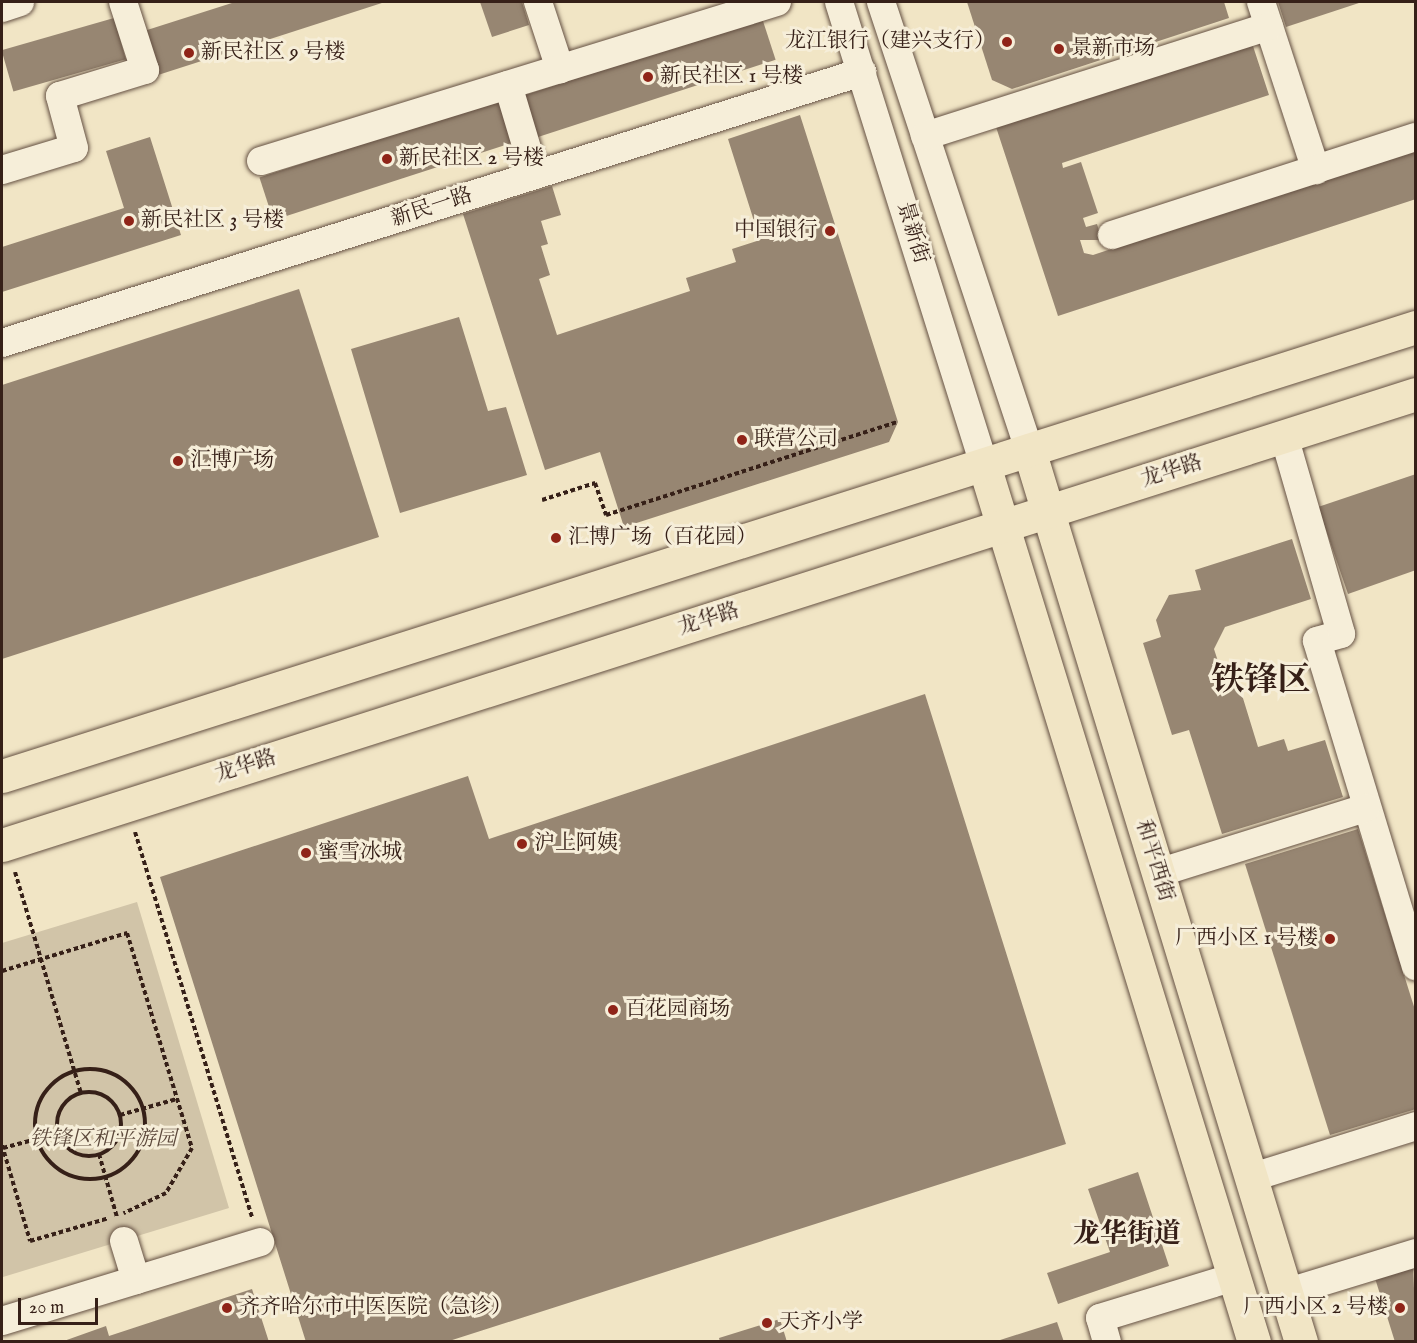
<!DOCTYPE html>
<meta charset="utf-8">
<style>
body{margin:0}
#map{position:relative;width:1417px;height:1343px;overflow:hidden;background:#f1e5c5;font-family:"IM FELL English","Noto Serif SC",serif}
div>[style]{position:absolute}
[style*='--x']{left:calc(var(--x)*1px);top:calc(var(--y)*1px);width:calc(var(--w)*1px);rotate:calc(var(--a)*1deg)}
.green>*{inset:0;background:#d1c4a8}
.building>*{inset:0;background:#978672;transform-origin:0 0}
.path>*{height:4px;margin-top:-2px;transform-origin:0;background:repeating-linear-gradient(90deg,#362018 0 4.5px,transparent 0 7.5px)}
.path>.ring{margin:-2px;padding:0;box-sizing:content-box;background:none;border:4px solid #362018;border-radius:50%}
.roads{filter:drop-shadow(0 0 2px #655143) drop-shadow(0 0 2px #655143)}
.minor>*{height:28px;margin:-14px;padding:0 14px;transform-origin:14px;border-radius:14px;background:#f6eed9}
.major>*{height:33px;margin:-16.5px;padding:0 16.5px;transform-origin:16.5px;border-radius:16.5px;background:#f1e5c5}
.dots>*{width:16px;height:16px;translate:-50% -50%;box-sizing:border-box;border:3px solid #f6eed9;border-radius:50%}
span{translate:-50% -50%;white-space:nowrap;text-align:center;line-height:1.15;-webkit-text-stroke:6px #f6eed9;paint-order:stroke}
.poi-label{font-size:21px;color:#362018}
.right{translate:-100% -50%;text-align:right}
.left{translate:0 -50%;text-align:left}
.street-label{font-size:21px;color:#362018}
.park-label{font-size:21px;color:#5d493c;font-style:italic}
.district-label{font-size:27px;color:#362018;font-weight:700}
.town-label{font-size:33px;color:#362018;font-weight:700}
.frame{position:absolute;inset:0;border:3px solid #362018;pointer-events:none}
.scale{position:absolute;left:18px;top:1298px;width:80px;height:27px;box-sizing:border-box;border:3px solid #362018;border-top:0;padding-left:8px;font-size:18px;line-height:21px;white-space:nowrap;color:#362018;-webkit-text-stroke:4px #f6eed9;paint-order:stroke}
</style>
<div id="map">
<div class="green">
<i style="clip-path:polygon(137px 902px,229px 1208px,3px 1277px,2px 943px)"></i>
</div>
<div class="building">
<i style="clip-path:polygon(235px 2px,385px 2px,158px 75px,144px 31px)"></i>
<i style="clip-path:polygon(480px 2px,522px 2px,529px 25px,492px 37px)"></i>
<i style="clip-path:polygon(967px 2px,1224px 2px,1229px 18px,1012px 89px,992px 80px)"></i>
<i style="clip-path:polygon(1278px 2px,1362px 2px,1286px 27px)"></i>
<i style="left:114px;top:18px;width:43px;height:117px;rotate:74deg"></i>
<i style="left:762px;top:18px;width:44px;height:253px;rotate:72deg"></i>
<i style="clip-path:polygon(1252px 43px,1269px 95px,1062px 163px,1063px 168px,1081px 162px,1098px 213px,1083px 218px,1086px 227px,1097px 224px,1102px 240px,1080px 240px,1084px 253px,1093px 255px,1416px 148px,1416px 199px,1058px 316px,996px 127px)"></i>
<i style="left:501px;top:99px;width:45px;height:254px;rotate:72deg"></i>
<i style="clip-path:polygon(800px 115px,898px 422px,889px 442px,624px 527px,600px 452px,545px 470px,463px 214px,552px 186px,561px 215px,541px 221px,548px 244px,541px 246px,550px 275px,539px 279px,557px 335px,690px 291px,686px 278px,736px 262px,732px 249px,760px 240px,728px 139px)"></i>
<i style="clip-path:polygon(150px 137px,181px 235px,2px 292px,2px 247px,124px 208px,106px 151px)"></i>
<i style="clip-path:polygon(299px 289px,379px 537px,2px 659px,2px 385px)"></i>
<i style="clip-path:polygon(459px 317px,488px 411px,506px 407px,527px 475px,400px 513px,351px 349px)"></i>
<i style="clip-path:polygon(1416px 474px,1416px 570px,1348px 594px,1318px 507px)"></i>
<i style="clip-path:polygon(1292px 539px,1311px 599px,1225px 627px,1214px 649px,1226px 686px,1238px 682px,1258px 747px,1284px 739px,1288px 751px,1325px 740px,1343px 797px,1222px 834px,1189px 730px,1172px 735px,1143px 643px,1161px 637px,1156px 620px,1169px 595px,1201px 590px,1195px 570px)"></i>
<i style="clip-path:polygon(925px 694px,1066px 1144px,446px 1342px,306px 1342px,160px 877px,468px 776px,489px 839px)"></i>
<i style="clip-path:polygon(1358px 829px,1416px 1013px,1416px 1109px,1330px 1135px,1245px 864px)"></i>
<i style="clip-path:polygon(1138px 1172px,1169px 1266px,1058px 1304px,1047px 1273px,1110px 1252px,1088px 1189px)"></i>
<i style="clip-path:polygon(1413px 1262px,1416px 1342px,1395px 1342px,1374px 1275px)"></i>
<i style="clip-path:polygon(252px 1289px,269px 1342px,61px 1342px,106px 1326px,109px 1336px)"></i>
<i style="clip-path:polygon(780px 1319px,787px 1342px,720px 1342px,719px 1338px)"></i>
<i style="clip-path:polygon(1057px 1322px,1064px 1342px,997px 1342px,997px 1341px)"></i>
</div>
<div class="path">
<i style="--x:542;--y:500;--w:56;--a:-17.8"></i>
<i style="--x:595;--y:483;--w:34;--a:71"></i>
<i style="--x:606;--y:515;--w:306;--a:-17.7"></i>
<i style="--x:135;--y:832;--w:403;--a:73.1"></i>
<i style="--x:15;--y:872;--w:231;--a:73.4"></i>
<i style="--x:2;--y:971;--w:131;--a:-16.9"></i>
<i style="--x:127;--y:933;--w:225;--a:73.2"></i>
<i style="--x:192;--y:1148;--w:52;--a:120"></i>
<i style="--x:166;--y:1193;--w:47;--a:154.5"></i>
<i class="ring" style="left:35px;top:1069px;width:106px;height:106px"></i>
<i class="ring" style="left:57px;top:1092px;width:60px;height:60px"></i>
<i style="--x:120;--y:1115;--w:59;--a:-15.7"></i>
<i style="--x:2;--y:1145;--w:100;--a:73.7"></i>
<i style="--x:30;--y:1241;--w:82;--a:-16.2"></i>
<i style="--x:3;--y:1148;--w:58;--a:-15"></i>
<i style="--x:99;--y:1154;--w:66;--a:74.1"></i>
</div>
<div class="roads">
<div class="minor">
<i style="--x:538;--y:2;--w:71;--a:71.8"></i>
<i style="--x:839;--y:2;--w:485;--a:72.6"></i>
<i style="--x:881;--y:2;--w:472;--a:71.7"></i>
<i style="--x:1261;--y:2;--w:177;--a:71.9"></i>
<i style="--x:2;--y:8;--w:19;--a:-18"></i>
<i style="--x:508;--y:85;--w:94;--a:73.3"></i>
<i style="--x:925;--y:136;--w:361;--a:-17.7"></i>
<i style="--x:261;--y:161;--w:540;--a:-17.13"></i>
<i style="--x:2;--y:170;--w:75;--a:-17"></i>
<i style="--x:74;--y:148;--w:54;--a:-105.1"></i>
<i style="--x:60;--y:96;--w:89;--a:-17"></i>
<i style="--x:145;--y:70;--w:71;--a:-107.9"></i>
<i style="--x:1112;--y:235;--w:319;--a:-17.9"></i>
<i style="--x:2;--y:343;--w:902;--a:-17.49"></i>
<i style="--x:1284;--y:436;--w:206;--a:73.9"></i>
<i style="--x:1341;--y:634;--w:25;--a:164"></i>
<i style="--x:1317;--y:641;--w:340;--a:73.1"></i>
<i style="--x:1158;--y:873;--w:218;--a:-17.4"></i>
<i style="--x:1250;--y:1178;--w:174;--a:-17.4"></i>
<i style="--x:124;--y:1241;--w:41;--a:72.9"></i>
<i style="--x:1285;--y:1293;--w:137;--a:-17"></i>
<i style="--x:2;--y:1321;--w:270;--a:-17"></i>
<i style="--x:1107;--y:1342;--w:25;--a:-106"></i>
<i style="--x:1100;--y:1318;--w:140;--a:-17"></i>
</div>
<div class="major">
<i style="--x:1029;--y:450;--w:933;--a:73.04"></i>
<i style="--x:984;--y:465;--w:918;--a:72.89"></i>
<i style="--x:2;--y:776;--w:1484;--a:-17.62"></i>
<i style="--x:2;--y:845;--w:1484;--a:-17.69"></i>
</div>
</div>
<div class="dots">
<i style="left:1007px;top:42px;background:#8f2418"></i>
<i style="left:1059px;top:49px;background:#8f2418"></i>
<i style="left:189px;top:53px;background:#8f2418"></i>
<i style="left:648px;top:77px;background:#8f2418"></i>
<i style="left:387px;top:159px;background:#8f2418"></i>
<i style="left:129px;top:221px;background:#8f2418"></i>
<i style="left:830px;top:231px;background:#8f2418"></i>
<i style="left:742px;top:440px;background:#8f2418"></i>
<i style="left:178px;top:461px;background:#8f2418"></i>
<i style="left:556px;top:538px;background:#8f2418"></i>
<i style="left:522px;top:844px;background:#8f2418"></i>
<i style="left:306px;top:853px;background:#8f2418"></i>
<i style="left:1330px;top:939px;background:#8f2418"></i>
<i style="left:613px;top:1010px;background:#8f2418"></i>
<i style="left:227px;top:1308px;background:#8f2418"></i>
<i style="left:1400px;top:1308px;background:#8f2418"></i>
<i style="left:767px;top:1323px;background:#8f2418"></i>
</div>
<div class="poi-label">
<span class="right" style="left:995px;top:42px">龙江银行（建兴支行）</span>
<span class="left" style="left:1071px;top:49px">景新市场</span>
<span class="left" style="left:201px;top:53px">新民社区 9 号楼</span>
<span class="left" style="left:660px;top:77px">新民社区 1 号楼</span>
<span class="left" style="left:399px;top:159px">新民社区 2 号楼</span>
<span class="left" style="left:141px;top:221px">新民社区 3 号楼</span>
<span class="right" style="left:818px;top:231px">中国银行</span>
<span class="left" style="left:754px;top:440px">联营公司</span>
<span class="left" style="left:190px;top:461px">汇博广场</span>
<span class="left" style="left:568px;top:538px">汇博广场（百花园）</span>
<span class="left" style="left:534px;top:844px">沪上阿姨</span>
<span class="left" style="left:318px;top:853px">蜜雪冰城</span>
<span class="right" style="left:1318px;top:939px">厂西小区 1 号楼</span>
<span class="left" style="left:625px;top:1010px">百花园商场</span>
<span class="left" style="left:239px;top:1308px">齐齐哈尔市中医医院（急诊）</span>
<span class="right" style="left:1388px;top:1308px">厂西小区 2 号楼</span>
<span class="left" style="left:779px;top:1323px">天齐小学</span>
</div>
<div class="street-label">
<span style="left:432px;top:208px;rotate:-18deg">新民一路</span>
<span style="left:912px;top:233px;rotate:73deg">景新街</span>
<span style="left:1172px;top:472px;rotate:-18deg">龙华路</span>
<span style="left:709px;top:620px;rotate:-18deg">龙华路</span>
<span style="left:246px;top:767px;rotate:-18deg">龙华路</span>
<span style="left:1154px;top:861px;rotate:73deg">和平西街</span>
</div>
<div class="park-label">
<span style="left:103px;top:1140px">铁锋区和平游园</span>
</div>
<div class="district-label">
<span style="left:1127px;top:1236px">龙华街道</span>
</div>
<div class="town-label">
<span style="left:1261px;top:682px">铁锋区</span>
</div>
<div class="frame"></div>
<div class="scale">20 m</div>
</div>
